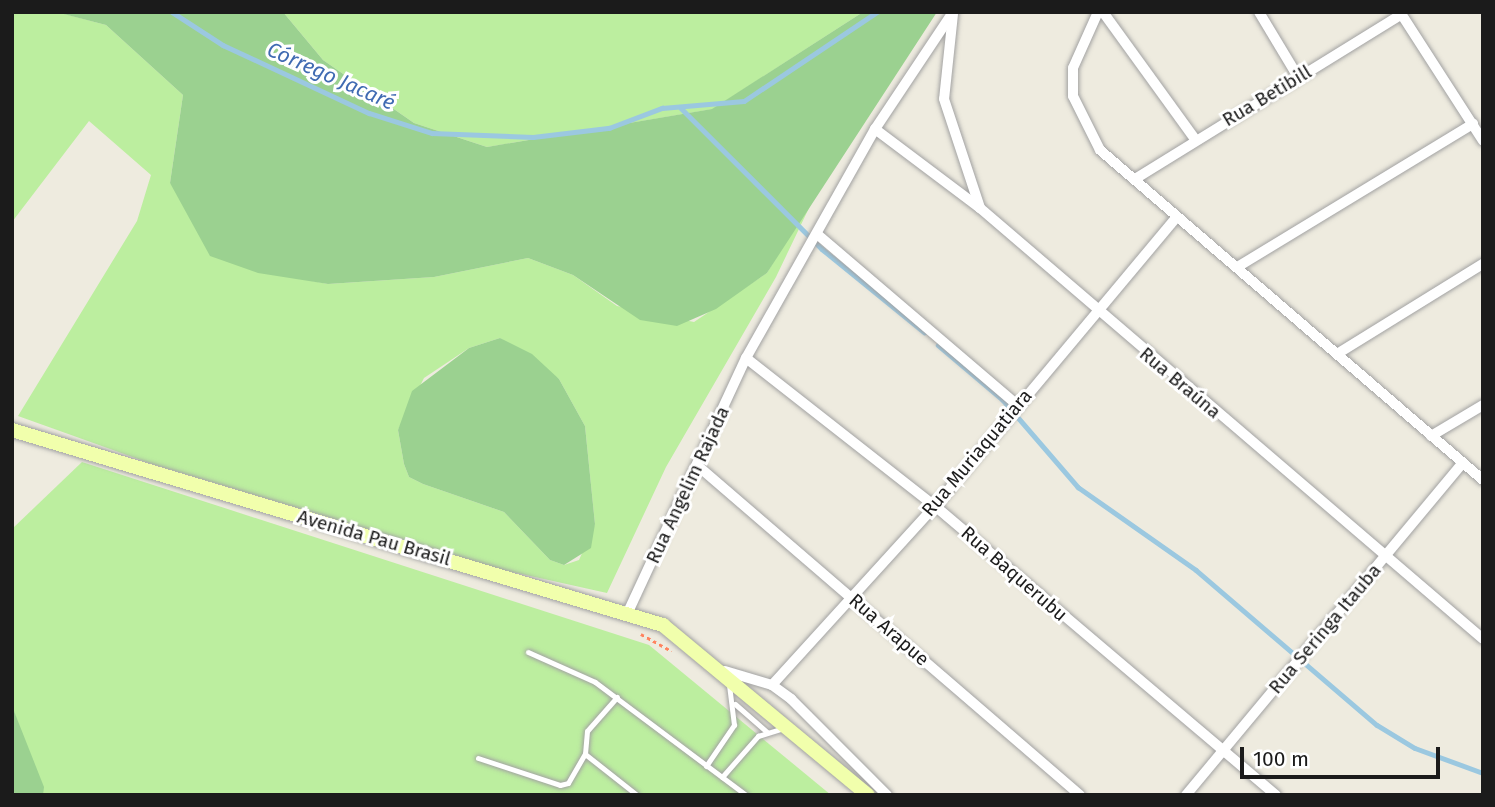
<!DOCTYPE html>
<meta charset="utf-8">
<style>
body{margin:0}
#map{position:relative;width:1495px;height:807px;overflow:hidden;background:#eeebdf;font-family:"Fira Sans",sans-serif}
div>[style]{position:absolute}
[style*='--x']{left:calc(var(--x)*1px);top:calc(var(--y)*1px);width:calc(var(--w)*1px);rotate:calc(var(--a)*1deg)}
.grass>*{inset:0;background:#bcee9f}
.forest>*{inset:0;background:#9bd190}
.stream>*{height:4.5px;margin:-2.25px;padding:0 2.25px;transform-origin:2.25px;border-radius:2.25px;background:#9bc8e0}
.path>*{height:2.5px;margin-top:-1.25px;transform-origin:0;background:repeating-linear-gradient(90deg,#ff835f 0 3.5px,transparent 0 7px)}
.roads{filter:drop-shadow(0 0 2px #a2a2a2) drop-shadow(0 0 2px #a2a2a2)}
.lane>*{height:5px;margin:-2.5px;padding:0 2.5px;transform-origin:2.5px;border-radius:2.5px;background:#fff}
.street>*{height:10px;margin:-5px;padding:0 5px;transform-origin:5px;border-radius:5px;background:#fff}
.secondary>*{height:14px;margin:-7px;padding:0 7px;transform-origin:7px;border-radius:7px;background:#f1ffac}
span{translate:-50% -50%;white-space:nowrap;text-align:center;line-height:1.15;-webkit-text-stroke:6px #fff;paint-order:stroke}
.street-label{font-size:19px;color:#1b1b1b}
.water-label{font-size:21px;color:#406bb2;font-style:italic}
.frame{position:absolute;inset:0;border:14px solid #1b1b1b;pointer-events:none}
.scale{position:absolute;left:1240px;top:747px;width:200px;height:32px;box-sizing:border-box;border:4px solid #1b1b1b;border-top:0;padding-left:9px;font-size:21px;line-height:24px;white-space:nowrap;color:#1b1b1b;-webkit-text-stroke:5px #fff;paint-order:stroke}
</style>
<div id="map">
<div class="grass">
<i style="clip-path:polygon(evenodd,12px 12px,61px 13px,106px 25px,183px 95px,170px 183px,302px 279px,328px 284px,434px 277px,528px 258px,573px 275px,617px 306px,694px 322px,767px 273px,820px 185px,776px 277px,666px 467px,607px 593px,504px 570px,152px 464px,18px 416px,137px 221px,151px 175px,89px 121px,12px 222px,12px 12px,500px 338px,559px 379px,585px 426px,595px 524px,579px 560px,564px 565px,550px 560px,504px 512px,423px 484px,409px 477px,404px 464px,398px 430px,424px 378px,469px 348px,500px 338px)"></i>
<i style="clip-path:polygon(283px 12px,863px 12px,713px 109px,487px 147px,414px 123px,323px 60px)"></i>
<i style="clip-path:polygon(82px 462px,649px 645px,831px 795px,43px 795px,12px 706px,12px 529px)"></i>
</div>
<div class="forest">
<i style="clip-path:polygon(56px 12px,283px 12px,323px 60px,414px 123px,487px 147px,712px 109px,863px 12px,937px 12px,767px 273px,716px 309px,677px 326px,640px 320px,573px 275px,528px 258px,434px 277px,328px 284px,258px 273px,210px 256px,170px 183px,183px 95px,106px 25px)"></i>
<i style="clip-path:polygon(500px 338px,532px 354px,559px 379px,585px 426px,595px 524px,591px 548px,564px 565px,550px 560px,504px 512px,423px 484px,409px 477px,404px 464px,398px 430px,412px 391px,469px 348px)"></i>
<i style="clip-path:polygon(12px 706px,44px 787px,43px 795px,12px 795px)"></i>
</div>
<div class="stream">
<i style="--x:172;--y:12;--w:61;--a:32.9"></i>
<i style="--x:223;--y:45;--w:161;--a:25"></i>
<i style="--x:369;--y:113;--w:66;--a:17.6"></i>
<i style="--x:432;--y:133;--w:101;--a:2.3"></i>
<i style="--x:533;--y:137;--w:77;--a:-6.8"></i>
<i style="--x:609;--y:128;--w:57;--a:-20.7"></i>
<i style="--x:662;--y:108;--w:82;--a:-4.9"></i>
<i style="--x:744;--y:101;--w:160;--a:-33.8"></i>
<i style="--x:681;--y:108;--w:199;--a:45"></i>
<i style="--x:822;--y:249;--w:132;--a:39.1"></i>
<i style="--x:938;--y:345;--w:85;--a:40.2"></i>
<i style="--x:1003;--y:400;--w:115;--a:49.2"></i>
<i style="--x:1078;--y:487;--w:144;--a:35.1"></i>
<i style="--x:1196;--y:570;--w:238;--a:40.6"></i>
<i style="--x:1377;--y:725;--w:44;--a:31.2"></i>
<i style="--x:1415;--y:748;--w:72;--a:20.2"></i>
</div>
<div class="path">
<i style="--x:641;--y:634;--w:35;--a:29"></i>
</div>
<div class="roads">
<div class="lane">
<i style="--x:528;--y:652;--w:73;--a:24.1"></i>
<i style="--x:595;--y:682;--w:189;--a:36.8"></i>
<i style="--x:617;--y:697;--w:45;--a:131.4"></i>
<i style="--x:587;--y:731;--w:23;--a:95"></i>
<i style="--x:585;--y:754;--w:66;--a:38.3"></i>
<i style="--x:735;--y:704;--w:43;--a:41.2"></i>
<i style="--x:478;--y:758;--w:86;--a:18.2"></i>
<i style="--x:560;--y:785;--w:8;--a:-14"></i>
<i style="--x:568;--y:783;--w:34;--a:-60"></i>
<i style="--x:706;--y:766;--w:50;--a:-55.7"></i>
<i style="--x:734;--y:725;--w:40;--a:-97.1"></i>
<i style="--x:722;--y:777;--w:55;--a:-48.7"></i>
<i style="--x:758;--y:736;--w:24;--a:-17"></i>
</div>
<div class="street">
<i style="--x:1098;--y:12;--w:61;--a:114.1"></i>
<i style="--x:1073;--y:68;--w:28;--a:90"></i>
<i style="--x:1073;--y:96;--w:60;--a:63.4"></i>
<i style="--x:1100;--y:150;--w:506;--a:40.75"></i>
<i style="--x:1103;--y:12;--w:157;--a:54.1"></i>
<i style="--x:1259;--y:12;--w:76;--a:59"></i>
<i style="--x:1400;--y:12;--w:153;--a:57.2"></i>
<i style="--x:953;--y:14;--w:85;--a:96"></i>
<i style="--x:944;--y:99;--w:115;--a:71.7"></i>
<i style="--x:875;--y:129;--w:131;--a:37"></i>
<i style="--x:980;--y:208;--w:662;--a:40.59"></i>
<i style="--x:1135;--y:179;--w:312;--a:-31.7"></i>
<i style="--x:817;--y:234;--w:263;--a:40.5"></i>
<i style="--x:1239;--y:266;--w:274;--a:-31.3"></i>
<i style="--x:1337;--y:354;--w:172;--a:-31.7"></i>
<i style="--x:746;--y:358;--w:240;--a:38.1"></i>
<i style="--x:935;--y:506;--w:447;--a:40.3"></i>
<i style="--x:1431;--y:436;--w:61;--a:-30.8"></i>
<i style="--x:698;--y:466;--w:504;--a:40.74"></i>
<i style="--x:628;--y:612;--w:280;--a:-65.1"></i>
<i style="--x:746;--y:358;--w:263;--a:-60.6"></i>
<i style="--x:875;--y:129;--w:141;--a:-56.3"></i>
<i style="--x:725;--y:671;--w:49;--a:16.6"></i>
<i style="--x:772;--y:685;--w:24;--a:36"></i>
<i style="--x:791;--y:699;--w:136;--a:45"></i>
<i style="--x:772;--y:685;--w:242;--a:-47.7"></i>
<i style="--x:935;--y:506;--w:377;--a:-50.1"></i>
<i style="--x:1186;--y:795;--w:432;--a:-50.2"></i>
</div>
<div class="secondary">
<i style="--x:12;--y:430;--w:680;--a:16.68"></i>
<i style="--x:663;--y:625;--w:266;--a:39.7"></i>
</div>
</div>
<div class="street-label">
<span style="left:1267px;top:96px;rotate:-31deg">Rua Betibill</span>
<span style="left:1180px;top:383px;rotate:40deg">Rua Braúna</span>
<span style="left:977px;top:453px;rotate:-50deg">Rua Muriaquatiara</span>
<span style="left:688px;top:485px;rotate:-65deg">Rua Angelim Rajada</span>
<span style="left:374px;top:538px;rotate:16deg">Avenida Pau Brasil</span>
<span style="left:1014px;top:574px;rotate:41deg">Rua Baquerubu</span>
<span style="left:1325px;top:629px;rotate:-50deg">Rua Seringa Itauba</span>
<span style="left:889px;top:630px;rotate:41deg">Rua Arapue</span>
</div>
<div class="water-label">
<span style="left:331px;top:76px;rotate:24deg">Córrego Jacaré</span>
</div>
<div class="frame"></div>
<div class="scale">100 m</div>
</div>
